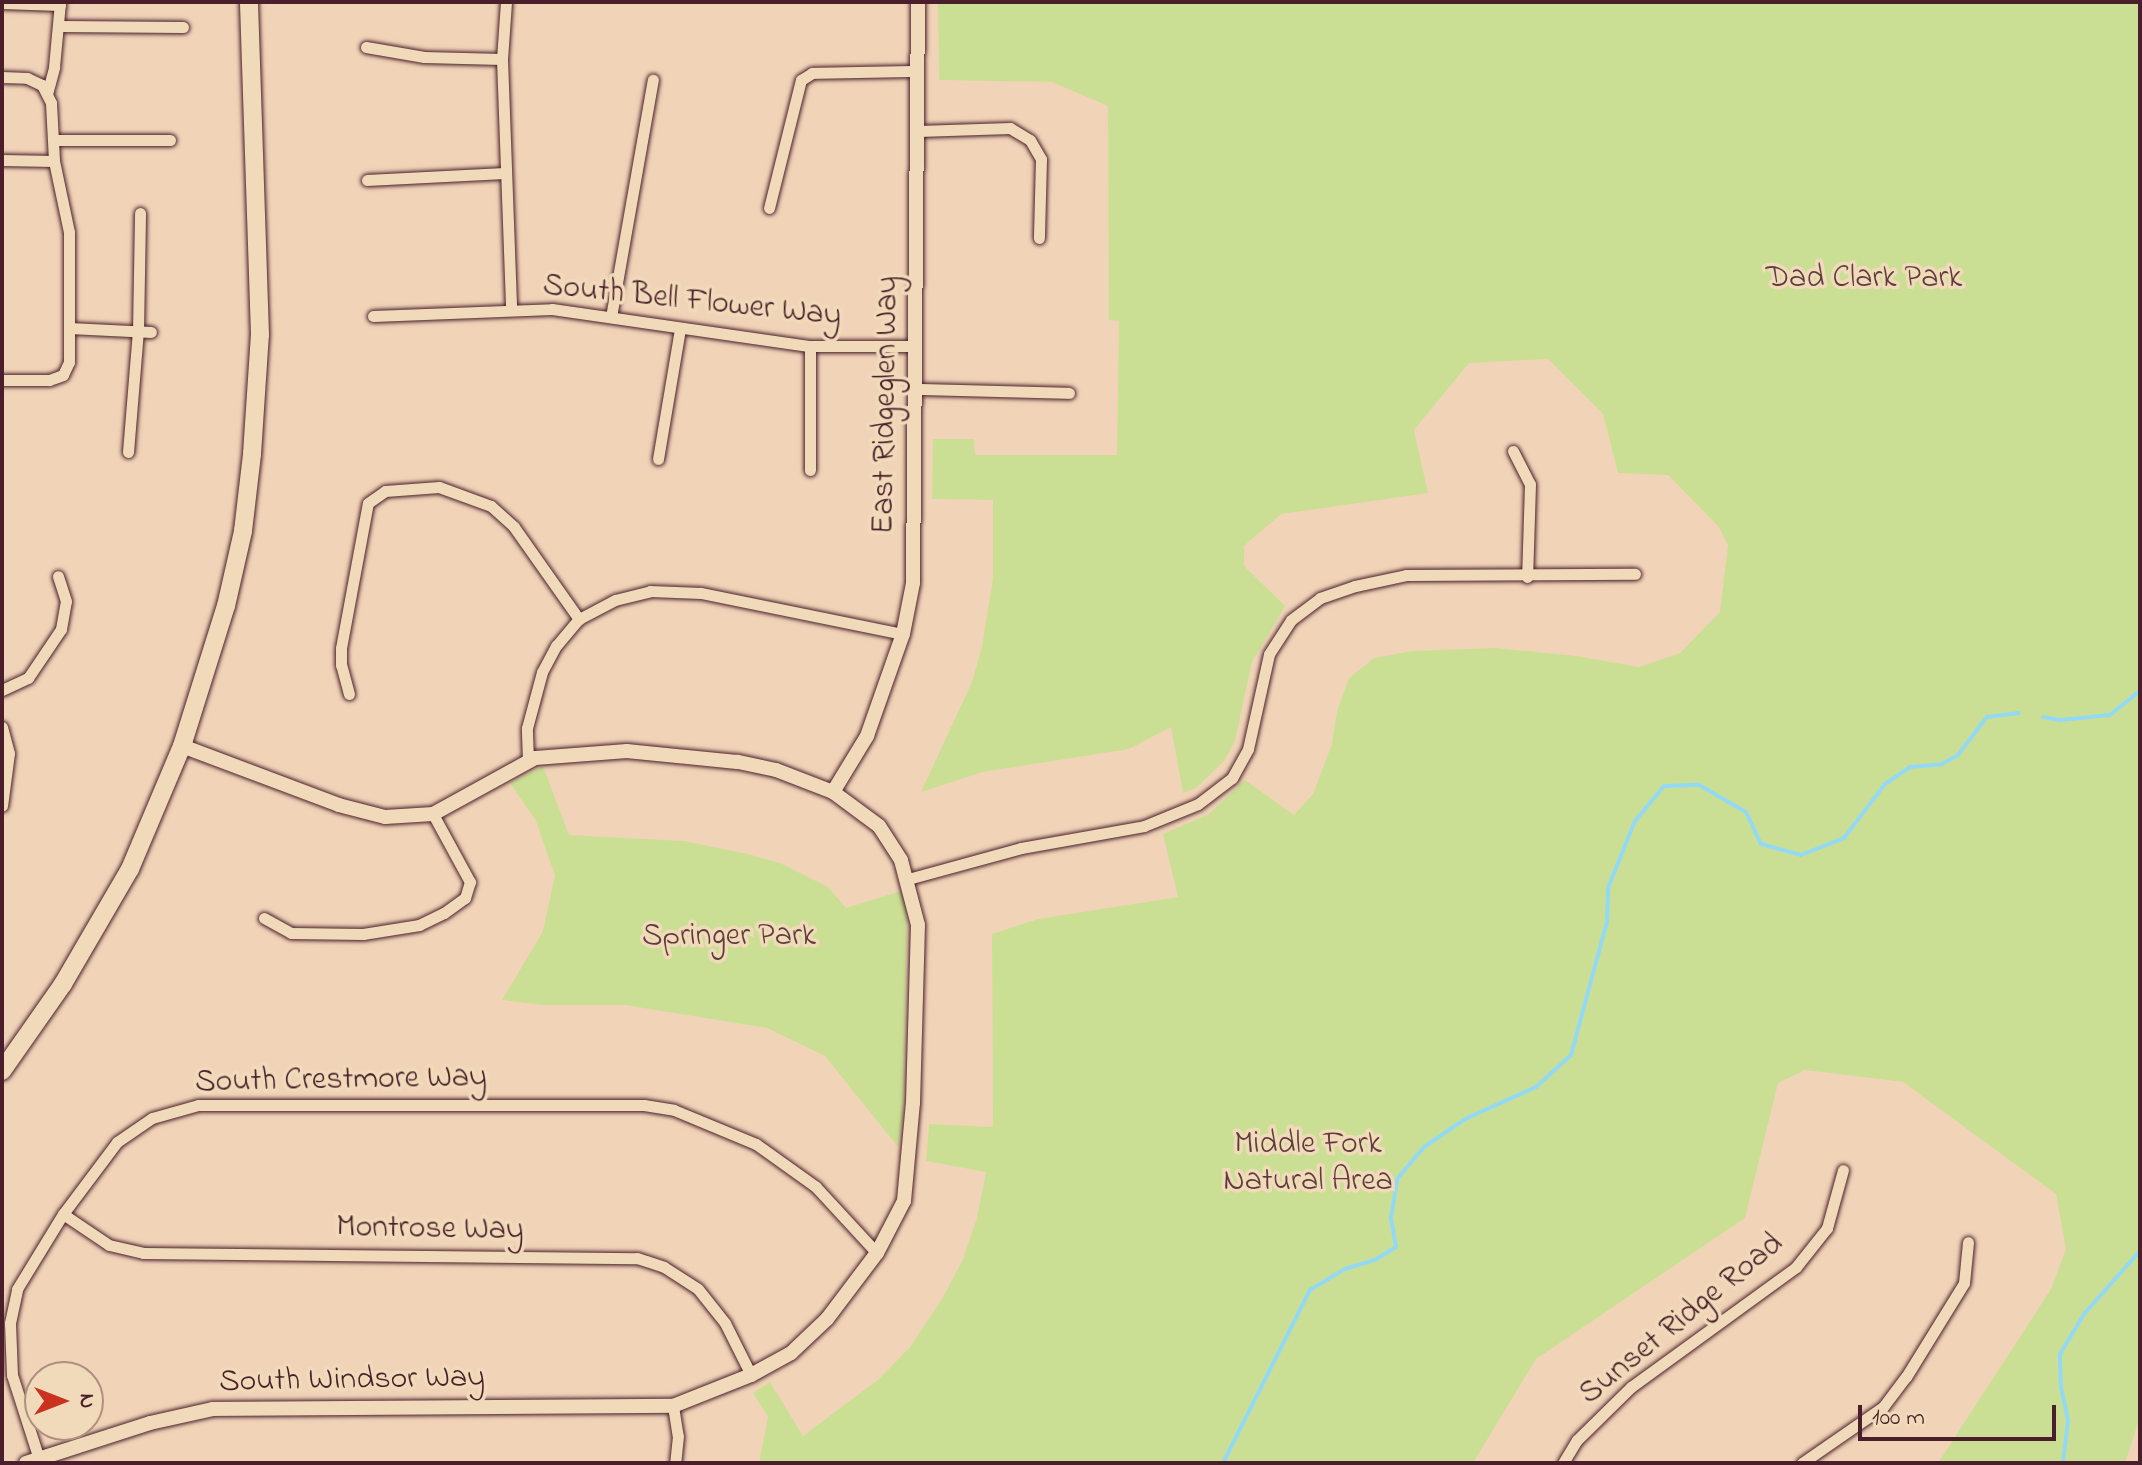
<!DOCTYPE html>
<style>
body{margin:0}
#map{position:relative;width:2142px;height:1465px;overflow:hidden;background:#f1d4b8;font-family:"Indie Flower",sans-serif}
div>[style]{position:absolute}
[style*='--x']{left:calc(var(--x)*1px);top:calc(var(--y)*1px);width:calc(var(--w)*1px);rotate:calc(var(--a)*1deg)}
.green>*{inset:0;background:#cbdf94}
.stream>*{height:4px;margin:-2px;padding:0 2px;transform-origin:2px;border-radius:2px;background:#93d9f4}
.roads{filter:drop-shadow(0 0 2px #4a1f2b) drop-shadow(0 0 2px #4a1f2b)}
.minor>*{height:11px;margin:-5.5px;padding:0 5.5px;transform-origin:5.5px;border-radius:5.5px;background:#f0dab9}
.tertiary>*{height:14px;margin:-7px;padding:0 7px;transform-origin:7px;border-radius:7px;background:#f0dab9}
.primary>*{height:18px;margin:-9px;padding:0 9px;transform-origin:9px;border-radius:9px;background:#f0dab9}
span{translate:-50% -50%;white-space:nowrap;text-align:center;line-height:1.15;-webkit-text-stroke:7px #f0dab9;paint-order:stroke}
.park-label{font-size:32px;color:#5d3c3b}
.street-label{font-size:32px;color:#4a1f2b}
.frame{position:absolute;inset:0;border:4px solid #4a1f2b;pointer-events:none}
.north{position:absolute;left:24px;top:1361px;width:80px;height:80px;box-sizing:border-box;background:#f0dab9;border:2px solid #ae8f80;border-radius:50%;rotate:90deg;font-size:22px;font-weight:700;line-height:32px;text-align:center;color:#4a1f2b}
.north::after{content:'';display:block;margin:auto;width:28px;height:36px;background:#c8321e;clip-path:polygon(50% 0,100% 100%,50% 72%,0 100%)}
.scale{position:absolute;left:1858px;top:1405px;width:198px;height:36px;box-sizing:border-box;border:4px solid #4a1f2b;border-top:0;padding-left:10px;font-size:24px;line-height:28px;white-space:nowrap;color:#4a1f2b;-webkit-text-stroke:6px #f0dab9;paint-order:stroke}
</style>
<div id="map">
<div class="green">
<i style="clip-path:polygon(938px 2px,2140px 2px,2140px 1417px,2125px 1463px,1938px 1463px,2051px 1289px,2066px 1249px,2056px 1194px,1903px 1082px,1805px 1070px,1778px 1083px,1745px 1218px,1536px 1359px,1473px 1463px,759px 1463px,768px 1417px,753px 1393px,770px 1382px,803px 1436px,879px 1379px,910px 1347px,942px 1299px,963px 1259px,977px 1218px,986px 1172px,926px 1161px,928px 1138px,929px 1124px,993px 1127px,992px 934px,1038px 919px,1178px 897px,1163px 834px,1209px 814px,1245px 780px,1294px 815px,1313px 794px,1332px 744px,1337px 711px,1349px 678px,1374px 658px,1412px 651px,1495px 648px,1576px 656px,1639px 667px,1680px 653px,1720px 612px,1728px 545px,1719px 527px,1668px 475px,1618px 473px,1603px 414px,1548px 359px,1469px 363px,1414px 430px,1428px 493px,1281px 514px,1244px 546px,1244px 566px,1285px 606px,1252px 662px,1235px 741px,1224px 761px,1196px 788px,1183px 793px,1171px 727px,1129px 749px,983px 772px,921px 792px,972px 682px,982px 647px,993px 579px,993px 500px,932px 499px,933px 439px,974px 439px,975px 455px,1117px 455px,1119px 321px,1109px 320px,1108px 106px,1052px 82px,939px 80px)"></i>
<i style="clip-path:polygon(543px 766px,569px 835px,684px 841px,748px 854px,780px 863px,828px 887px,846px 908px,904px 890px,907px 922px,903px 1117px,898px 1147px,825px 1056px,767px 1028px,625px 1005px,542px 1005px,502px 1000px,543px 931px,555px 876px,536px 821px,510px 783px)"></i>
</div>
<div class="stream">
<i style="--x:2043;--y:717;--w:17;--a:10"></i>
<i style="--x:2060;--y:720;--w:50;--a:-5.7"></i>
<i style="--x:2110;--y:715;--w:38;--a:-39"></i>
<i style="--x:1223;--y:1463;--w:194;--a:-63.3"></i>
<i style="--x:1310;--y:1290;--w:41;--a:-31"></i>
<i style="--x:1345;--y:1269;--w:31;--a:-17"></i>
<i style="--x:1375;--y:1260;--w:25;--a:-32"></i>
<i style="--x:1396;--y:1247;--w:29;--a:-100"></i>
<i style="--x:1391;--y:1218;--w:39;--a:-81"></i>
<i style="--x:1397;--y:1179;--w:42;--a:-49.8"></i>
<i style="--x:1424;--y:1147;--w:50;--a:-34.3"></i>
<i style="--x:1465;--y:1119;--w:78;--a:-24.3"></i>
<i style="--x:1536;--y:1087;--w:47;--a:-42.4"></i>
<i style="--x:1571;--y:1055;--w:138;--a:-74.9"></i>
<i style="--x:1607;--y:922;--w:34;--a:-88"></i>
<i style="--x:1608;--y:888;--w:72;--a:-68.1"></i>
<i style="--x:1635;--y:821;--w:45;--a:-50.4"></i>
<i style="--x:1664;--y:786;--w:35;--a:-2"></i>
<i style="--x:1699;--y:785;--w:54;--a:29.9"></i>
<i style="--x:1746;--y:812;--w:35;--a:65"></i>
<i style="--x:1761;--y:844;--w:41;--a:15.4"></i>
<i style="--x:1801;--y:855;--w:46;--a:-21.6"></i>
<i style="--x:1844;--y:838;--w:68;--a:-52.8"></i>
<i style="--x:1885;--y:784;--w:30;--a:-34"></i>
<i style="--x:1910;--y:767;--w:32;--a:-5"></i>
<i style="--x:1942;--y:764;--w:18;--a:-29"></i>
<i style="--x:1958;--y:755;--w:48;--a:-52.7"></i>
<i style="--x:1987;--y:717;--w:32;--a:-7"></i>
<i style="--x:2063;--y:1463;--w:43;--a:-83.4"></i>
<i style="--x:2068;--y:1420;--w:34;--a:-102"></i>
<i style="--x:2061;--y:1387;--w:33;--a:-92"></i>
<i style="--x:2060;--y:1354;--w:47;--a:-59"></i>
<i style="--x:2084;--y:1314;--w:84;--a:-48.4"></i>
</div>
<div class="roads">
<div class="minor">
<i style="--x:506;--y:2;--w:57;--a:94"></i>
<i style="--x:502;--y:59;--w:251;--a:87.9"></i>
<i style="--x:2;--y:3;--w:58;--a:2"></i>
<i style="--x:60;--y:26;--w:123;--a:0.5"></i>
<i style="--x:366;--y:47;--w:59;--a:9.8"></i>
<i style="--x:424;--y:57;--w:78;--a:1.5"></i>
<i style="--x:2;--y:77;--w:25;--a:2"></i>
<i style="--x:27;--y:78;--w:17;--a:25"></i>
<i style="--x:42;--y:85;--w:20;--a:63"></i>
<i style="--x:51;--y:103;--w:58;--a:87"></i>
<i style="--x:54;--y:161;--w:73;--a:78.1"></i>
<i style="--x:69;--y:232;--w:130;--a:90"></i>
<i style="--x:69;--y:362;--w:14;--a:115"></i>
<i style="--x:63;--y:375;--w:15;--a:160"></i>
<i style="--x:49;--y:380;--w:47;--a:180"></i>
<i style="--x:47;--y:94;--w:28;--a:-75"></i>
<i style="--x:54;--y:67;--w:65;--a:-84.7"></i>
<i style="--x:918;--y:131;--w:92;--a:-1.9"></i>
<i style="--x:1010;--y:128;--w:23;--a:31"></i>
<i style="--x:1030;--y:140;--w:22;--a:60"></i>
<i style="--x:1041;--y:159;--w:79;--a:91.5"></i>
<i style="--x:53;--y:140;--w:117;--a:0"></i>
<i style="--x:2;--y:160;--w:52;--a:1.1"></i>
<i style="--x:367;--y:180;--w:137;--a:-2.9"></i>
<i style="--x:769;--y:208;--w:132;--a:-76"></i>
<i style="--x:801;--y:80;--w:13;--a:-32"></i>
<i style="--x:812;--y:73;--w:106;--a:-1.1"></i>
<i style="--x:373;--y:316;--w:179;--a:-2.2"></i>
<i style="--x:552;--y:309;--w:261;--a:8.2"></i>
<i style="--x:810;--y:346;--w:106;--a:0"></i>
<i style="--x:611;--y:317;--w:241;--a:-80"></i>
<i style="--x:69;--y:328;--w:82;--a:2.8"></i>
<i style="--x:810;--y:346;--w:124;--a:90"></i>
<i style="--x:917;--y:389;--w:152;--a:1.5"></i>
<i style="--x:1513;--y:451;--w:37;--a:63"></i>
<i style="--x:1530;--y:484;--w:93;--a:91.8"></i>
<i style="--x:128;--y:452;--w:121;--a:-85.3"></i>
<i style="--x:138;--y:331;--w:118;--a:-89"></i>
<i style="--x:658;--y:459;--w:132;--a:-80.4"></i>
<i style="--x:2;--y:690;--w:29;--a:-25"></i>
<i style="--x:28;--y:678;--w:59;--a:-56"></i>
<i style="--x:61;--y:629;--w:28;--a:-80"></i>
<i style="--x:66;--y:601;--w:26;--a:-108"></i>
<i style="--x:349;--y:694;--w:30;--a:-105"></i>
<i style="--x:341;--y:665;--w:17;--a:-90"></i>
<i style="--x:341;--y:648;--w:147;--a:-79.5"></i>
<i style="--x:368;--y:503;--w:21;--a:-35"></i>
<i style="--x:385;--y:491;--w:54;--a:-4.2"></i>
<i style="--x:439;--y:487;--w:55;--a:20.1"></i>
<i style="--x:491;--y:506;--w:31;--a:42"></i>
<i style="--x:514;--y:527;--w:113;--a:54.8"></i>
<i style="--x:2;--y:727;--w:27;--a:75"></i>
<i style="--x:9;--y:753;--w:53;--a:97.5"></i>
<i style="--x:528;--y:761;--w:33;--a:-92"></i>
<i style="--x:527;--y:728;--w:58;--a:-75"></i>
<i style="--x:542;--y:672;--w:30;--a:-62"></i>
<i style="--x:556;--y:646;--w:35;--a:-50"></i>
<i style="--x:579;--y:619;--w:41;--a:-27.8"></i>
<i style="--x:615;--y:600;--w:36;--a:-14"></i>
<i style="--x:650;--y:591;--w:51;--a:2.2"></i>
<i style="--x:701;--y:593;--w:206;--a:11.5"></i>
<i style="--x:908;--y:879;--w:117;--a:-15.3"></i>
<i style="--x:1021;--y:848;--w:125;--a:-10.1"></i>
<i style="--x:1144;--y:826;--w:58;--a:-22.2"></i>
<i style="--x:1198;--y:804;--w:43;--a:-37.4"></i>
<i style="--x:1232;--y:778;--w:33;--a:-61"></i>
<i style="--x:1248;--y:749;--w:97;--a:-77.5"></i>
<i style="--x:1269;--y:654;--w:40;--a:-57.1"></i>
<i style="--x:1291;--y:620;--w:36;--a:-37"></i>
<i style="--x:1320;--y:598;--w:37;--a:-19"></i>
<i style="--x:1355;--y:586;--w:52;--a:-12.2"></i>
<i style="--x:1406;--y:575;--w:229;--a:-0.3"></i>
<i style="--x:264;--y:918;--w:31;--a:29"></i>
<i style="--x:291;--y:933;--w:72;--a:0.8"></i>
<i style="--x:363;--y:934;--w:57;--a:-9.1"></i>
<i style="--x:419;--y:925;--w:28;--a:-26"></i>
<i style="--x:444;--y:913;--w:26;--a:-36"></i>
<i style="--x:465;--y:898;--w:17;--a:-73"></i>
<i style="--x:470;--y:882;--w:77;--a:-118.6"></i>
<i style="--x:63;--y:1214;--w:55;--a:34"></i>
<i style="--x:109;--y:1245;--w:35;--a:13"></i>
<i style="--x:143;--y:1253;--w:494;--a:0.6"></i>
<i style="--x:637;--y:1258;--w:28;--a:18"></i>
<i style="--x:664;--y:1267;--w:40;--a:32.9"></i>
<i style="--x:698;--y:1289;--w:43;--a:51.5"></i>
<i style="--x:725;--y:1323;--w:58;--a:63.4"></i>
<i style="--x:673;--y:1406;--w:30;--a:81"></i>
<i style="--x:678;--y:1436;--w:27;--a:96"></i>
<i style="--x:39;--y:1459;--w:88;--a:-107.8"></i>
<i style="--x:12;--y:1375;--w:52;--a:-92.2"></i>
<i style="--x:10;--y:1323;--w:35;--a:-78"></i>
<i style="--x:17;--y:1289;--w:88;--a:-58.5"></i>
<i style="--x:63;--y:1214;--w:90;--a:-53.1"></i>
<i style="--x:117;--y:1142;--w:42;--a:-34.4"></i>
<i style="--x:152;--y:1118;--w:48;--a:-15.8"></i>
<i style="--x:198;--y:1105;--w:446;--a:0"></i>
<i style="--x:644;--y:1105;--w:30;--a:9"></i>
<i style="--x:674;--y:1110;--w:89;--a:22.5"></i>
<i style="--x:756;--y:1144;--w:74;--a:35.6"></i>
<i style="--x:816;--y:1187;--w:90;--a:47.3"></i>
<i style="--x:1563;--y:1463;--w:27;--a:-59"></i>
<i style="--x:1577;--y:1440;--w:76;--a:-44.5"></i>
<i style="--x:1631;--y:1387;--w:204;--a:-36"></i>
<i style="--x:1796;--y:1267;--w:50;--a:-51.5"></i>
<i style="--x:1827;--y:1228;--w:60;--a:-74.6"></i>
<i style="--x:1802;--y:1463;--w:98;--a:-34.7"></i>
<i style="--x:1883;--y:1407;--w:38;--a:-53"></i>
<i style="--x:1906;--y:1377;--w:110;--a:-58.3"></i>
<i style="--x:1964;--y:1283;--w:41;--a:-84.4"></i>
</div>
<div class="tertiary">
<i style="--x:833;--y:792;--w:66;--a:-58.7"></i>
<i style="--x:867;--y:736;--w:108;--a:-70.6"></i>
<i style="--x:903;--y:634;--w:52;--a:-78.9"></i>
<i style="--x:913;--y:583;--w:581;--a:-89.51"></i>
<i style="--x:26;--y:1463;--w:130;--a:-17.9"></i>
<i style="--x:150;--y:1423;--w:65;--a:-12.5"></i>
<i style="--x:213;--y:1409;--w:460;--a:-0.4"></i>
<i style="--x:673;--y:1406;--w:84;--a:-21.7"></i>
<i style="--x:751;--y:1375;--w:46;--a:-28.8"></i>
<i style="--x:791;--y:1353;--w:50;--a:-43.4"></i>
<i style="--x:827;--y:1319;--w:83;--a:-52.9"></i>
<i style="--x:877;--y:1253;--w:59;--a:-62.6"></i>
<i style="--x:904;--y:1201;--w:98;--a:-84.8"></i>
<i style="--x:913;--y:1103;--w:178;--a:-88.4"></i>
<i style="--x:918;--y:925;--w:67;--a:-104.7"></i>
<i style="--x:901;--y:860;--w:40;--a:-122.9"></i>
<i style="--x:879;--y:826;--w:57;--a:-143.5"></i>
<i style="--x:833;--y:792;--w:61;--a:-158.9"></i>
<i style="--x:776;--y:770;--w:40;--a:-168"></i>
<i style="--x:737;--y:762;--w:111;--a:-174.3"></i>
<i style="--x:627;--y:751;--w:92;--a:175.6"></i>
<i style="--x:535;--y:758;--w:116;--a:151.2"></i>
<i style="--x:433;--y:814;--w:48;--a:176.4"></i>
<i style="--x:385;--y:817;--w:48;--a:-165.4"></i>
<i style="--x:339;--y:805;--w:168;--a:-159.4"></i>
</div>
<div class="primary">
<i style="--x:2;--y:1071;--w:106;--a:-55"></i>
<i style="--x:63;--y:984;--w:133;--a:-59.8"></i>
<i style="--x:130;--y:869;--w:134;--a:-67.1"></i>
<i style="--x:182;--y:746;--w:147;--a:-72.6"></i>
<i style="--x:226;--y:606;--w:77;--a:-77.2"></i>
<i style="--x:243;--y:531;--w:78;--a:-83.3"></i>
<i style="--x:252;--y:454;--w:119;--a:-86.2"></i>
<i style="--x:260;--y:335;--w:333;--a:-91.9"></i>
</div>
</div>
<div class="park-label">
<span style="left:1864px;top:279px">Dad Clark Park</span>
<span style="left:729px;top:937px">Springer Park</span>
<span style="left:1308px;top:1164px">Middle Fork<br>Natural Area</span>
</div>
<div class="street-label">
<span style="left:692px;top:302px;rotate:6deg">South Bell Flower Way</span>
<span style="left:887px;top:405px;rotate:-89deg">East Ridgeglen Way</span>
<span style="left:341px;top:1081px;rotate:-1deg">South Crestmore Way</span>
<span style="left:430px;top:1230px;rotate:1deg">Montrose Way</span>
<span style="left:1682px;top:1320px;rotate:-39deg">Sunset Ridge Road</span>
<span style="left:352px;top:1381px;rotate:-1deg">South Windsor Way</span>
</div>
<div class="frame"></div>
<div class="north">N</div>
<div class="scale">100 m</div>
</div>
